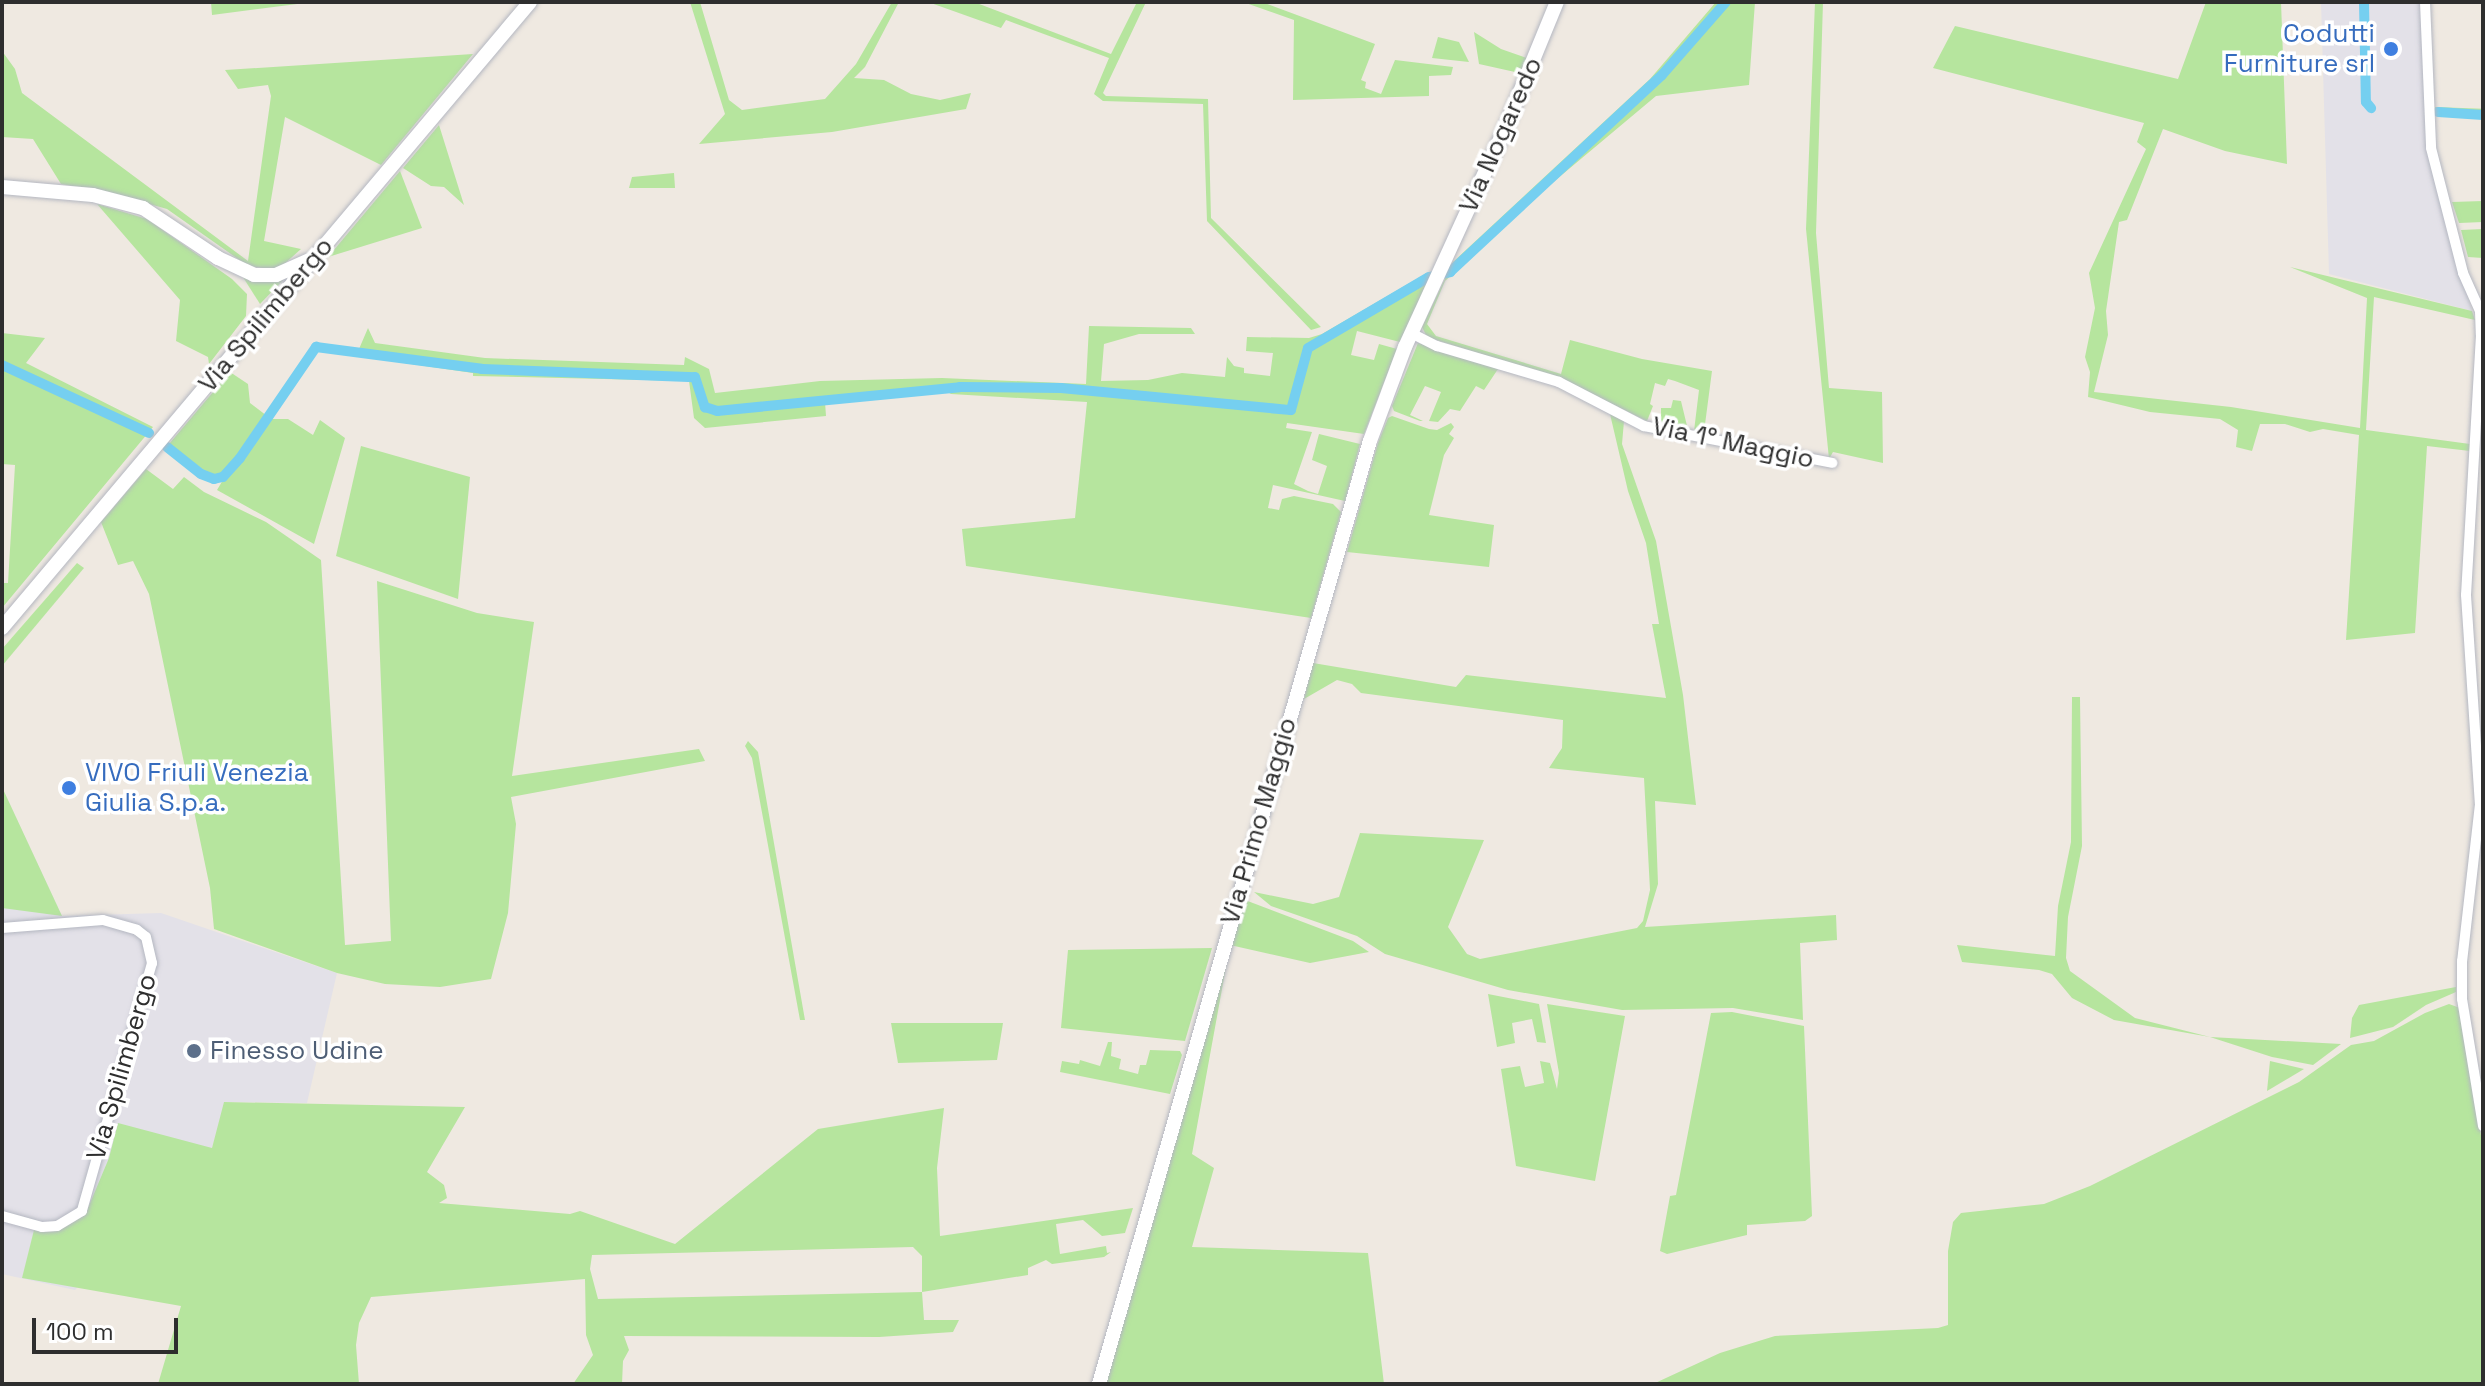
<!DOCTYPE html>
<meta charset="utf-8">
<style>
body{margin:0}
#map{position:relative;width:2485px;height:1386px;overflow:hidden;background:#efe9e1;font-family:"Space Grotesk",sans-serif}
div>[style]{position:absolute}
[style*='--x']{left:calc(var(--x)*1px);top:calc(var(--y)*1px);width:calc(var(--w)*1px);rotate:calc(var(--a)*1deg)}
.industrial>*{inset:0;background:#e3e1e8}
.green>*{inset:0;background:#b6e59e;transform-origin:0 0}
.canal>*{height:10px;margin:-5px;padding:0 5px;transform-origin:5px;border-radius:5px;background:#75cff0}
.roads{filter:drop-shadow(0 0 2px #b4b7c1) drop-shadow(0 0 2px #b4b7c1)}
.street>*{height:10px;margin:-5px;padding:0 5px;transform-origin:5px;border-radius:5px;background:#fff}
.secondary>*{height:14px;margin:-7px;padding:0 7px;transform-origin:7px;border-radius:7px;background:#fff}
.dots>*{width:22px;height:22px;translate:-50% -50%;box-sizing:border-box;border:4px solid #fff;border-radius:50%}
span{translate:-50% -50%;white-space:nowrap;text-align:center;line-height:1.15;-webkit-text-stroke:7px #fff;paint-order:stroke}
.shop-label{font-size:26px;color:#366cbe}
.right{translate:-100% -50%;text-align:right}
.left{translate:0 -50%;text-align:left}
.street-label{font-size:26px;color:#2e2e2e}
.service-label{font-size:26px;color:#4e5e75}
.frame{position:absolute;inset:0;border:4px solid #2e2e2e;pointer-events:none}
.scale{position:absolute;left:32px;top:1318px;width:146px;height:36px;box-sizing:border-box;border:4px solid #2e2e2e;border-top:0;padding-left:10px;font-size:24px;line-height:28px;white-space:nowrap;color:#2e2e2e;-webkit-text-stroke:6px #fff;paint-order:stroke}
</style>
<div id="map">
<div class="industrial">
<i style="clip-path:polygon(2321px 2px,2420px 2px,2436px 184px,2472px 311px,2329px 274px)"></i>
<i style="clip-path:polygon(2px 788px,62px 916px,161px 913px,337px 973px,307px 1103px,225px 1102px,212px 1148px,75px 1290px,2px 1274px)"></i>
</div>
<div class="green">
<i style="clip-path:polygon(211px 2px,313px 2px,212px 15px)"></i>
<i style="clip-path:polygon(690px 2px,700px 2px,729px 100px,742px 110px,825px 99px,856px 64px,892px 2px,899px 2px,865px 67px,854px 78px,884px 80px,911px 94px,940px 100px,971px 93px,966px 109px,832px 132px,699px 144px,725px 114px)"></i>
<i style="clip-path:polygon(928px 2px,974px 2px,1111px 54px,1137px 2px,1146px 2px,1103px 93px,1106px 96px,1208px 99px,1211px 218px,1321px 327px,1311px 330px,1207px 221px,1203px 104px,1103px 101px,1094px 94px,1109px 58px,1006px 20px,1001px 28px)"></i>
<i style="clip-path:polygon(1243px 2px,1262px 2px,1375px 44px,1361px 80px,1366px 82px,1365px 88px,1381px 94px,1395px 60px,1453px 67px,1451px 75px,1429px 76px,1429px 96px,1293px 100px,1294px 20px)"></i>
<i style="clip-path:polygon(1716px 2px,1755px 2px,1749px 85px,1656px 96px,1551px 184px,1445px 281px,1427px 324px,1436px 336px,1561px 374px,1570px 340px,1642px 359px,1712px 371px,1704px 432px,1694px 431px,1699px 390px,1675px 381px,1668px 379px,1665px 386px,1655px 383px,1650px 404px,1653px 406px,1647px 421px,1560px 379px,1427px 337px,1422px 327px,1453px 262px,1650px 79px)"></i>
<i style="clip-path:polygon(1815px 2px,1823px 2px,1816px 233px,1829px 388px,1882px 392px,1883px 463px,1833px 452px,1829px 459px,1806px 229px)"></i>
<i style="clip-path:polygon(2206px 2px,2281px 2px,2287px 164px,2225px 151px,2163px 129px,2127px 220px,2119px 222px,2106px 311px,2108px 335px,2094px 392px,2231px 407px,2360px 428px,2367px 298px,2290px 267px,2472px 311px,2475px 320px,2374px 297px,2366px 430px,2470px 444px,2470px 451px,2427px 446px,2415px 633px,2346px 640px,2359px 435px,2323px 429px,2310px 432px,2285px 424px,2260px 424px,2252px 451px,2236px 447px,2238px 430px,2220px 419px,2150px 412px,2088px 397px,2090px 372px,2085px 357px,2095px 308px,2089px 273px,2146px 149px,2137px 142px,2144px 123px,1933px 68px,1955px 26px,2178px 79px)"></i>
<i style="clip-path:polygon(1474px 32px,1501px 49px,1527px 58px,1522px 70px,1515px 72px,1479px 64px)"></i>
<i style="clip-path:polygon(1438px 37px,1459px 42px,1469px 62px,1432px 58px)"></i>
<i style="clip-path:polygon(2px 51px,15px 69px,22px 93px,248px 261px,271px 96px,268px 85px,238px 89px,225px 70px,473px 54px,381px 165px,285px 117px,264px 241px,301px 249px,281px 267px,270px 269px,248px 266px,167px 209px,107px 192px,61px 184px,33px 139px,2px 137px)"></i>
<i style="left:2435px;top:107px;width:48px;height:8px;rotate:2deg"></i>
<i style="clip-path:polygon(439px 125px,464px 205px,444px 187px,431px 186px,403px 168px)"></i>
<i style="clip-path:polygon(400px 171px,422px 228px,328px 257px)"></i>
<i style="clip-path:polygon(674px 173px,675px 188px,629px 188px,632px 177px)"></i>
<i style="clip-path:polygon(2483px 201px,2483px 222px,2459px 223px,2452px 202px)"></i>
<i style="clip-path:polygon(97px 204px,147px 219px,232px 279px,247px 294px,246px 316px,209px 364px,208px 357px,176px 341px,180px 300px)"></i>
<i style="clip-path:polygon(2483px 229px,2483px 258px,2468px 257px,2461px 230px)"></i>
<i style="clip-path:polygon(1427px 273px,1433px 273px,1400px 342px,1357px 331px,1351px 355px,1374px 360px,1379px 344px,1397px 349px,1364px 434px,1287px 423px,1286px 428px,1312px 432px,1294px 484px,1308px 491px,1318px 494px,1327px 466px,1312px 460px,1319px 434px,1360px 444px,1345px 501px,1273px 485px,1268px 508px,1279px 510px,1282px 499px,1294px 496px,1333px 504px,1341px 512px,1311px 618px,966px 566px,962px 529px,1075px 518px,1087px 402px,951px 394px,937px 386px,931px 393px,825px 402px,826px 416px,705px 428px,694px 418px,689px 381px,473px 376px,473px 373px,356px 356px,368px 328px,375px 343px,485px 358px,684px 365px,685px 357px,709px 369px,715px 393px,820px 381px,942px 378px,1086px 384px,1089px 326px,1191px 328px,1195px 334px,1139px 334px,1104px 344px,1101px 381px,1148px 380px,1182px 373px,1225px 377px,1227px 357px,1234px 366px,1244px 368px,1244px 373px,1270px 376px,1273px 353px,1246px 351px,1247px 337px,1309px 338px,1322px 334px)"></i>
<i style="clip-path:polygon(241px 274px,286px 277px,260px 304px)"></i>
<i style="clip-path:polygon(2px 333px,45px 338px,26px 363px,153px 427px,2px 608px,2px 583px,8px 583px,15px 465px,2px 464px)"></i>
<i style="clip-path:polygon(1418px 343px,1498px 369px,1484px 390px,1476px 386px,1460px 411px,1450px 409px,1438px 422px,1429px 421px,1441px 392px,1425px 386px,1410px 415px,1423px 421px,1420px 421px,1394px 411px,1392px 406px)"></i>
<i style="clip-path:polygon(230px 372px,248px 384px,250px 403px,271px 419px,288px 419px,313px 435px,320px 420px,345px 438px,314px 544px,217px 490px,223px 480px,218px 475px,209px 474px,169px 444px)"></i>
<i style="clip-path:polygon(1673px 400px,1681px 401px,1688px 430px,1661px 425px,1661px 408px,1671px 408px)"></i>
<i style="clip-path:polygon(1610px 414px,1624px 421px,1622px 444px,1656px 541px,1683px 695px,1696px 805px,1655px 801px,1658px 884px,1645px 927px,1836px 915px,1837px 940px,1800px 943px,1803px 1020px,1733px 1008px,1622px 1010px,1508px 990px,1385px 954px,1357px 936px,1271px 906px,1254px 892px,1313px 904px,1339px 897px,1360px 833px,1484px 840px,1448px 927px,1467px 954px,1480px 959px,1637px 928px,1643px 921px,1650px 890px,1644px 778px,1549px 768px,1562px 748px,1563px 720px,1361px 693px,1352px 684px,1337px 680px,1304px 699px,1313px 663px,1456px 687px,1466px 675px,1666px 698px,1652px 624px,1659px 624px,1646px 543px,1628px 491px)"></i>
<i style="clip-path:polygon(1392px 416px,1429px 429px,1437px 430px,1451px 423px,1454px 427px,1449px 434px,1454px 438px,1444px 455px,1429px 515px,1494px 525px,1489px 567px,1347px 552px,1378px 443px,1388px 418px)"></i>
<i style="clip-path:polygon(361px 446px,470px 477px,458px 599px,336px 556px)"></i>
<i style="clip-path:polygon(146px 469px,173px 489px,184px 477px,204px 492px,266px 522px,321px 560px,345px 945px,391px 941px,377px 581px,477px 613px,534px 622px,512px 776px,699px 749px,705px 761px,511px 797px,516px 824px,508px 913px,491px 979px,440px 987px,385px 984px,337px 973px,214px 929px,210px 888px,149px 594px,133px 561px,118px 565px,101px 522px)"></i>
<i style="clip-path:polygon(77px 563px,84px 568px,2px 666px,2px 649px)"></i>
<i style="clip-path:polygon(2072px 697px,2080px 697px,2082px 846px,2068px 917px,2066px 958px,2070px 971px,2135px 1018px,2210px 1037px,2341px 1044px,2313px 1065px,2272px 1057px,2210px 1037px,2114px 1020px,2072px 998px,2052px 974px,2039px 970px,1962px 962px,1957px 945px,2055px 956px,2058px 906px,2071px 842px)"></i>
<i style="clip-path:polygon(748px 741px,758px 752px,805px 1020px,800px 1020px,752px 758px,745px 746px)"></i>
<i style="clip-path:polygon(2px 787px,62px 916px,2px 908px)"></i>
<i style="clip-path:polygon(1245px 900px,1353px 941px,1369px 952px,1310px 963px,1230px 945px,1192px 1154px,1214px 1168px,1192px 1247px,1368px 1253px,1384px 1384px,1105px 1384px,1119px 1326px,1171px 1149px,1230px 944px,1242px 903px)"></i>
<i style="clip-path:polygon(1212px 948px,1185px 1041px,1061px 1028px,1068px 950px)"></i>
<i style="clip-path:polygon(2456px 987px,2456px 992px,2426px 1005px,2393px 1027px,2350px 1038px,2352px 1018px,2359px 1005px)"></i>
<i style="clip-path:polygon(1488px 994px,1539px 1004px,1546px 1043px,1537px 1042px,1532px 1019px,1512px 1023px,1515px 1043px,1497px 1047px)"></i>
<i style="clip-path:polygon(1547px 1004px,1625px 1016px,1595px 1181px,1516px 1166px,1501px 1069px,1520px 1066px,1525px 1087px,1544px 1083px,1540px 1061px,1550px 1063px,1557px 1089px,1559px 1073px)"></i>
<i style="clip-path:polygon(2449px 1004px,2460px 1008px,2483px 1148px,2483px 1384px,1653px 1384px,1720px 1353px,1775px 1336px,1938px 1328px,1948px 1325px,1948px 1251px,1953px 1222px,1961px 1213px,2044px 1204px,2090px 1186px,2299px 1082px,2351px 1045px,2374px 1041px,2425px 1013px)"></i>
<i style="clip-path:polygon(1732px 1012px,1804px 1026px,1812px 1216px,1805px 1221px,1747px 1225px,1747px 1235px,1667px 1254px,1660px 1251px,1670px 1196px,1676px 1195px,1711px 1013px)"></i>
<i style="clip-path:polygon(891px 1023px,1003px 1023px,997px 1060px,898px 1063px)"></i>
<i style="clip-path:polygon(1108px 1042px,1112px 1042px,1111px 1056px,1121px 1059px,1119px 1069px,1138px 1074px,1140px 1065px,1146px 1065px,1150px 1050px,1180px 1051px,1182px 1055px,1170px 1094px,1060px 1072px,1062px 1061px,1079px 1064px,1080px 1060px,1100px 1066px)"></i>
<i style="clip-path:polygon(2270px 1061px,2304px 1069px,2267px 1091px)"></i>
<i style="clip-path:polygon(evenodd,224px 1102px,465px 1107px,427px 1172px,444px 1185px,447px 1198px,439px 1203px,570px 1214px,580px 1211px,675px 1244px,818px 1129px,944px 1108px,937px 1168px,940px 1236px,1133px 1208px,1125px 1233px,1102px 1236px,1083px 1220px,1056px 1224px,1060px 1254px,1106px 1246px,1107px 1253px,1111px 1252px,1104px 1257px,1052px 1264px,1046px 1260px,1028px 1268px,1028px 1275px,922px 1292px,924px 1320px,959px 1320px,953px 1332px,879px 1337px,624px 1336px,629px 1350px,623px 1361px,622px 1384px,573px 1384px,593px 1355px,586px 1335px,585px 1279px,371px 1297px,359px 1323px,356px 1345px,359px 1384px,158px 1384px,181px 1306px,22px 1278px,34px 1230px,57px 1231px,85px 1215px,109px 1158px,118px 1123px,212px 1148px,224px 1102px,913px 1247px,922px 1256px,922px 1292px,598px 1299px,590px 1269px,592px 1255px,913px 1247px)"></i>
</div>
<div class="canal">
<i style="--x:2364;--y:2;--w:100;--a:88.9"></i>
<i style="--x:2366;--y:102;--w:8;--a:50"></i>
<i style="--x:2438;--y:112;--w:45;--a:3.8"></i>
<i style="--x:2;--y:365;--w:162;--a:24.8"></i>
<i style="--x:167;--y:447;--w:43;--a:38.5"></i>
<i style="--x:201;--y:474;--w:14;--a:21"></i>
<i style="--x:214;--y:479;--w:9;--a:-13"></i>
<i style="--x:223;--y:477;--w:25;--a:-48"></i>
<i style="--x:240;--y:458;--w:135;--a:-55.6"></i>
<i style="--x:316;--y:347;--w:167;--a:7.5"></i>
<i style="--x:482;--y:369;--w:213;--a:2.2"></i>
<i style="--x:695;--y:377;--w:32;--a:72"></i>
<i style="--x:705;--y:407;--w:13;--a:18"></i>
<i style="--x:717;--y:411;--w:244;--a:-5.6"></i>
<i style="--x:960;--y:387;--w:101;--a:0.6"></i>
<i style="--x:1061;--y:388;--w:231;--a:5.5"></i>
<i style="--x:1291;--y:410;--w:64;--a:-74.7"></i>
<i style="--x:1308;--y:348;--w:140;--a:-30.4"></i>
<i style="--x:1429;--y:277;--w:22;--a:-13"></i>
<i style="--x:1450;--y:272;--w:289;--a:-42.9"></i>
<i style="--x:1662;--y:75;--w:97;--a:-48.8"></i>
</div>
<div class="roads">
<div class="street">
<i style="--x:2425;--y:2;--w:146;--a:87.6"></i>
<i style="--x:2431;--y:148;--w:129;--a:75.6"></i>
<i style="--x:2463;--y:273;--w:42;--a:65.9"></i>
<i style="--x:2480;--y:311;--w:24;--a:88"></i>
<i style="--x:2481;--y:335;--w:260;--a:93.3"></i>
<i style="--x:2466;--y:595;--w:209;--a:86.2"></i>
<i style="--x:2480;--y:804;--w:158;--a:96.5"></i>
<i style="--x:2462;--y:961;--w:38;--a:90"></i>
<i style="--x:2462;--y:999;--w:129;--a:80.6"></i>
<i style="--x:1411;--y:333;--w:29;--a:27"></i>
<i style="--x:1437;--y:346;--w:127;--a:16.4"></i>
<i style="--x:1559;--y:382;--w:96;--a:27.4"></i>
<i style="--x:1644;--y:426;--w:192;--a:11.1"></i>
<i style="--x:2;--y:928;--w:101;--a:-4.5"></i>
<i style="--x:103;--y:920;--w:35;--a:16"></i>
<i style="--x:137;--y:930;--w:11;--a:38"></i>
<i style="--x:146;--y:937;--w:27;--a:77"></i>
<i style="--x:152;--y:963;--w:258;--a:105.8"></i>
<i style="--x:82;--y:1211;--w:29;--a:149"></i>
<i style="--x:57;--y:1226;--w:15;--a:176"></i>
<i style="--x:42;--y:1227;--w:41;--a:-164.6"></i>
</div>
<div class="secondary">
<i style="--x:2;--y:187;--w:91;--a:5"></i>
<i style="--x:93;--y:195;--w:52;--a:14.6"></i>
<i style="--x:143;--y:208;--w:90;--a:33.7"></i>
<i style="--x:218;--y:258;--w:40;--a:25"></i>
<i style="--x:254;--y:275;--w:22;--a:0"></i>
<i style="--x:276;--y:275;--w:35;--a:-24"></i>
<i style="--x:2;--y:628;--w:819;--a:-49.85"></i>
<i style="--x:1099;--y:1384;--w:981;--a:-73.97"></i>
<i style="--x:1370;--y:441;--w:100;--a:-69.6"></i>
<i style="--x:1405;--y:347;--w:238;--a:-65.4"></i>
<i style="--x:1504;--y:131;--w:139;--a:-67.7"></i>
</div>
</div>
<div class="dots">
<i style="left:2391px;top:49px;background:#3f7fe0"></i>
<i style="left:69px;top:788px;background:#3f7fe0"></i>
<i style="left:194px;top:1051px;background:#5c6f8a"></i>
</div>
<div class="shop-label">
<span class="right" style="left:2375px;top:49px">Codutti<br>Furniture srl</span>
<span class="left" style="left:85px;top:788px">VIVO Friuli Venezia<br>Giulia S.p.a.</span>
</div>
<div class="street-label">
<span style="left:1501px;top:135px;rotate:-66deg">Via Nogaredo</span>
<span style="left:266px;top:315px;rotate:-50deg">Via Spilimbergo</span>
<span style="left:1733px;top:443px;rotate:12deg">Via 1° Maggio</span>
<span style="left:1259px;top:821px;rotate:-74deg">Via Primo Maggio</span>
<span style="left:122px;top:1067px;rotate:-74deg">Via Spilimbergo</span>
</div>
<div class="service-label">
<span class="left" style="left:210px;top:1051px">Finesso Udine</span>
</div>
<div class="frame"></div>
<div class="scale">100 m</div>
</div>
